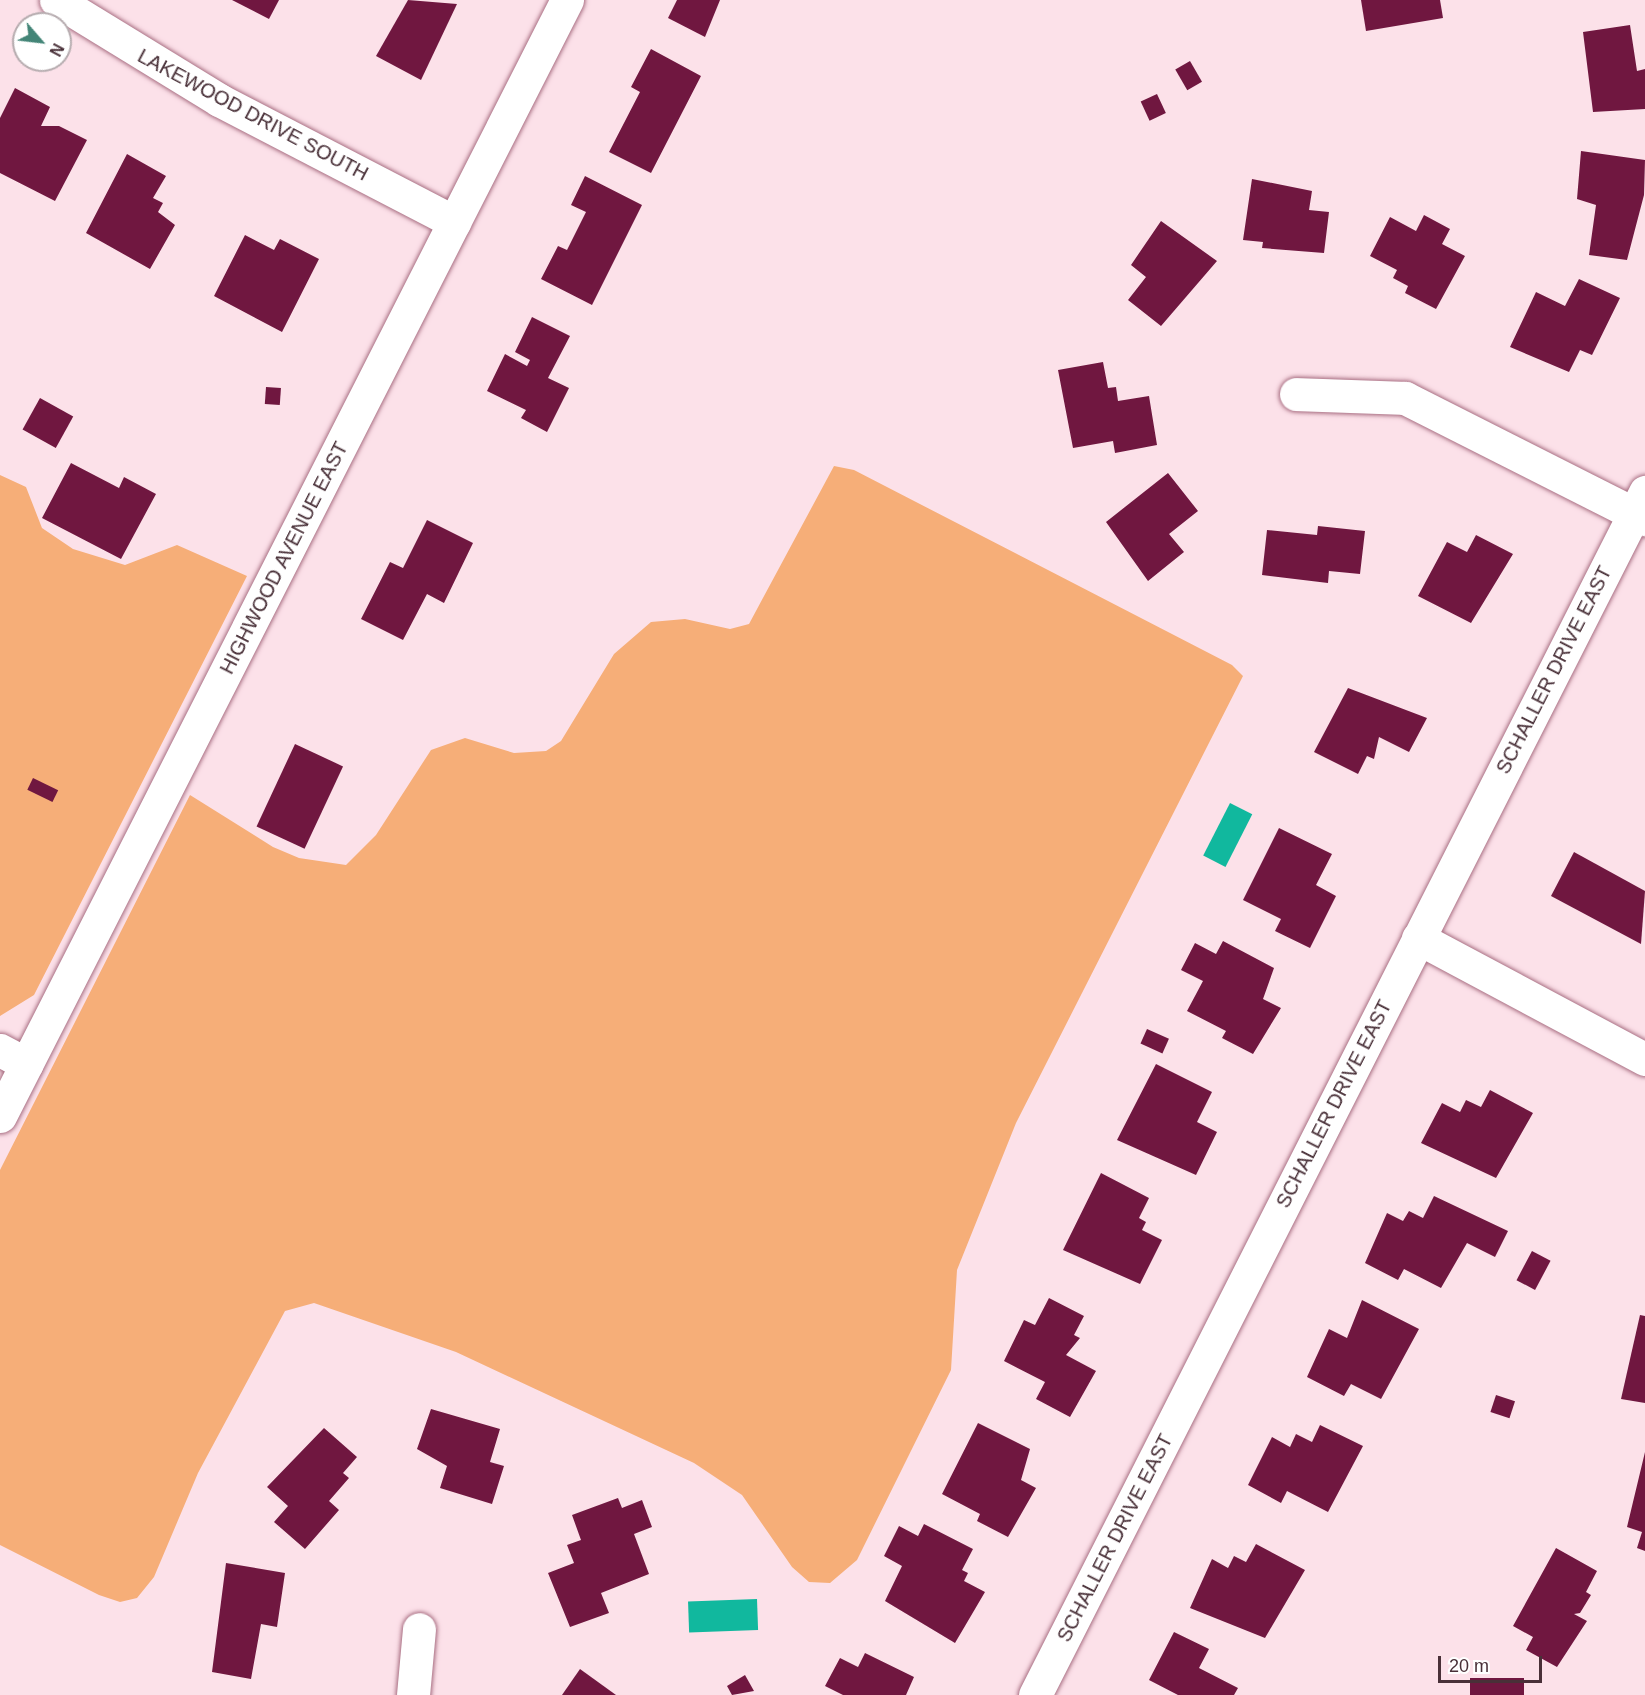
<!DOCTYPE html>
<style>
body{margin:0}
#map{position:relative;width:1645px;height:1695px;overflow:hidden;background:#fce1e9;font-family:Helvetica,sans-serif}
div>[style]{position:absolute}
[style*='--x']{left:calc(var(--x)*1px);top:calc(var(--y)*1px);width:calc(var(--w)*1px);rotate:calc(var(--a)*1deg)}
.green>*{inset:0;background:#f6ae78}
.water>*{inset:0;background:#11b89e;transform-origin:0 0}
.building>*{inset:0;background:#701740;transform-origin:0 0}
.roads{filter:drop-shadow(0 0 2px #a96f83) drop-shadow(0 0 2px #a96f83)}
.minor>*{height:33px;margin:-16.5px;padding:0 16.5px;transform-origin:16.5px;border-radius:16.5px;background:#fff}
.tertiary>*{height:33px;margin:-16.5px;padding:0 16.5px;transform-origin:16.5px;border-radius:16.5px;background:#fff}
span{translate:-50% -50%;white-space:nowrap;text-align:center;line-height:1.15;-webkit-text-stroke:6px #fff;paint-order:stroke}
.street-label{font-size:20px;color:#493038}
.north{position:absolute;left:12px;top:12px;width:60px;height:60px;box-sizing:border-box;background:#fff;border:2px solid #b6acaf;border-radius:50%;rotate:118deg;font-size:16px;font-weight:700;line-height:24px;text-align:center;color:#493038}
.north::after{content:'';display:block;margin:auto;width:21px;height:27px;background:#438577;clip-path:polygon(50% 0,100% 100%,50% 72%,0 100%)}
.scale{position:absolute;left:1438px;top:1656px;width:104px;height:27px;box-sizing:border-box;border:3px solid #493038;border-top:0;padding-left:8px;font-size:18px;line-height:21px;white-space:nowrap;color:#493038;-webkit-text-stroke:4px #fff;paint-order:stroke}
</style>
<div id="map">
<div class="green">
<i style="clip-path:polygon(834px 466px,854px 470px,1232px 665px,1243px 676px,1016px 1123px,957px 1270px,951px 1370px,857px 1560px,830px 1583px,809px 1582px,792px 1567px,742px 1495px,694px 1463px,456px 1352px,314px 1303px,285px 1311px,198px 1473px,154px 1577px,137px 1598px,120px 1602px,99px 1595px,0 1545px,0 1170px,190px 795px,273px 847px,299px 858px,346px 865px,376px 835px,431px 750px,465px 738px,514px 753px,546px 751px,561px 741px,614px 654px,651px 622px,685px 619px,730px 629px,749px 624px)"></i>
<i style="clip-path:polygon(0 475px,26px 487px,42px 528px,73px 549px,125px 565px,177px 545px,247px 576px,34px 995px,0 1016px)"></i>
</div>
<div class="water">
<i style="left:1230px;top:803px;width:25px;height:59px;rotate:27deg"></i>
<i style="left:757px;top:1599px;width:31px;height:69px;rotate:88deg"></i>
</div>
<div class="building">
<i style="clip-path:polygon(232px 0,279px 0,269px 19px)"></i>
<i style="clip-path:polygon(408px 0,457px 4px,421px 80px,376px 56px)"></i>
<i style="clip-path:polygon(677px 0,720px 0,705px 37px,668px 18px)"></i>
<i style="clip-path:polygon(1361px 0,1440px 0,1443px 18px,1366px 31px)"></i>
<i style="clip-path:polygon(1630px 25px,1637px 71px,1645px 69px,1645px 109px,1593px 112px,1583px 32px)"></i>
<i style="clip-path:polygon(651px 49px,701px 76px,651px 173px,609px 152px,640px 92px,631px 87px)"></i>
<i style="left:1190px;top:61px;width:24px;height:17px;rotate:60deg"></i>
<i style="clip-path:polygon(15px 88px,50px 107px,41px 126px,59px 126px,87px 140px,55px 201px,0 173px,0 118px)"></i>
<i style="left:1157px;top:94px;width:21px;height:18px;rotate:65deg"></i>
<i style="clip-path:polygon(1581px 151px,1645px 160px,1644px 195px,1627px 260px,1589px 255px,1596px 205px,1577px 199px)"></i>
<i style="clip-path:polygon(127px 154px,166px 176px,153px 198px,163px 203px,158px 212px,175px 225px,150px 269px,86px 233px)"></i>
<i style="clip-path:polygon(585px 176px,642px 205px,592px 305px,541px 279px,558px 246px,567px 250px,586px 212px,571px 205px)"></i>
<i style="clip-path:polygon(1252px 179px,1312px 191px,1309px 210px,1329px 212px,1324px 253px,1262px 248px,1263px 242px,1243px 240px)"></i>
<i style="clip-path:polygon(1424px 215px,1450px 229px,1442px 244px,1465px 256px,1436px 309px,1405px 293px,1408px 286px,1393px 278px,1397px 270px,1370px 256px,1390px 217px,1416px 231px)"></i>
<i style="clip-path:polygon(1161px 221px,1217px 261px,1161px 326px,1128px 300px,1146px 277px,1131px 265px)"></i>
<i style="clip-path:polygon(245px 235px,274px 250px,280px 239px,319px 259px,282px 332px,214px 296px)"></i>
<i style="clip-path:polygon(1579px 279px,1620px 298px,1592px 355px,1580px 350px,1569px 372px,1510px 347px,1536px 292px,1565px 306px)"></i>
<i style="clip-path:polygon(532px 317px,570px 336px,548px 378px,569px 388px,547px 432px,521px 418px,526px 410px,487px 391px,505px 354px,527px 366px,530px 360px,515px 352px)"></i>
<i style="clip-path:polygon(1103px 362px,1108px 388px,1116px 387px,1118px 401px,1149px 396px,1157px 445px,1115px 453px,1113px 441px,1073px 448px,1058px 370px)"></i>
<i style="left:266px;top:387px;width:15px;height:17px;rotate:4deg"></i>
<i style="left:40px;top:398px;width:38px;height:36px;rotate:29deg"></i>
<i style="clip-path:polygon(71px 463px,119px 488px,124px 477px,156px 494px,121px 559px,42px 518px)"></i>
<i style="clip-path:polygon(1168px 473px,1198px 511px,1169px 534px,1184px 552px,1148px 581px,1106px 522px)"></i>
<i style="clip-path:polygon(427px 520px,473px 543px,444px 603px,427px 594px,403px 640px,361px 619px,390px 562px,403px 568px)"></i>
<i style="clip-path:polygon(1318px 526px,1365px 531px,1360px 574px,1329px 571px,1328px 583px,1262px 575px,1267px 530px,1317px 535px)"></i>
<i style="clip-path:polygon(1476px 535px,1513px 554px,1471px 623px,1418px 596px,1447px 542px,1467px 552px)"></i>
<i style="clip-path:polygon(1348px 688px,1427px 718px,1409px 752px,1379px 737px,1374px 759px,1367px 756px,1358px 774px,1314px 752px)"></i>
<i style="left:295px;top:744px;width:53px;height:91px;rotate:25deg"></i>
<i style="left:33px;top:778px;width:28px;height:13px;rotate:26deg"></i>
<i style="clip-path:polygon(1279px 828px,1332px 854px,1316px 885px,1336px 896px,1310px 948px,1275px 931px,1281px 919px,1243px 900px)"></i>
<i style="clip-path:polygon(1574px 852px,1645px 891px,1641px 944px,1551px 896px)"></i>
<i style="clip-path:polygon(1223px 941px,1274px 968px,1263px 999px,1281px 1008px,1253px 1054px,1222px 1038px,1226px 1031px,1187px 1011px,1203px 981px,1181px 970px,1195px 943px,1216px 954px)"></i>
<i style="left:1147px;top:1029px;width:24px;height:16px;rotate:24deg"></i>
<i style="clip-path:polygon(1156px 1064px,1212px 1092px,1197px 1122px,1217px 1132px,1196px 1175px,1117px 1140px)"></i>
<i style="clip-path:polygon(1490px 1090px,1533px 1113px,1496px 1178px,1421px 1143px,1442px 1103px,1460px 1112px,1466px 1100px,1481px 1107px)"></i>
<i style="clip-path:polygon(1101px 1173px,1149px 1198px,1139px 1218px,1146px 1222px,1142px 1230px,1162px 1240px,1140px 1284px,1063px 1250px)"></i>
<i style="clip-path:polygon(1434px 1196px,1508px 1231px,1495px 1257px,1467px 1243px,1441px 1288px,1404px 1269px,1398px 1280px,1365px 1263px,1387px 1213px,1403px 1221px,1409px 1211px,1423px 1218px)"></i>
<i style="left:1532px;top:1251px;width:21px;height:33px;rotate:28deg"></i>
<i style="clip-path:polygon(1049px 1298px,1084px 1316px,1074px 1335px,1080px 1338px,1066px 1355px,1096px 1371px,1070px 1417px,1036px 1399px,1045px 1382px,1004px 1361px,1024px 1320px,1035px 1325px)"></i>
<i style="clip-path:polygon(1362px 1300px,1419px 1329px,1381px 1399px,1351px 1384px,1344px 1396px,1307px 1377px,1329px 1329px,1347px 1338px)"></i>
<i style="clip-path:polygon(1640px 1315px,1645px 1316px,1645px 1403px,1621px 1399px)"></i>
<i style="left:1496px;top:1395px;width:20px;height:18px;rotate:18deg"></i>
<i style="clip-path:polygon(431px 1409px,500px 1429px,490px 1462px,504px 1466px,492px 1504px,440px 1488px,447px 1466px,417px 1449px)"></i>
<i style="clip-path:polygon(978px 1423px,1030px 1449px,1021px 1480px,1036px 1488px,1008px 1537px,977px 1521px,980px 1514px,942px 1494px)"></i>
<i style="clip-path:polygon(1320px 1425px,1363px 1446px,1328px 1512px,1287px 1491px,1281px 1503px,1248px 1485px,1272px 1437px,1290px 1447px,1296px 1434px,1312px 1442px)"></i>
<i style="clip-path:polygon(324px 1428px,357px 1457px,343px 1473px,349px 1478px,329px 1501px,339px 1510px,305px 1549px,274px 1522px,288px 1506px,267px 1487px)"></i>
<i style="clip-path:polygon(1645px 1452px,1645px 1551px,1637px 1548px,1642px 1532px,1627px 1527px)"></i>
<i style="clip-path:polygon(618px 1498px,622px 1508px,642px 1500px,652px 1527px,634px 1534px,649px 1574px,601px 1593px,609px 1613px,570px 1627px,548px 1573px,574px 1563px,567px 1545px,581px 1540px,572px 1515px)"></i>
<i style="clip-path:polygon(924px 1524px,973px 1549px,962px 1570px,968px 1573px,964px 1581px,985px 1592px,955px 1643px,885px 1601px,902px 1566px,884px 1556px,899px 1526px,918px 1536px)"></i>
<i style="clip-path:polygon(1256px 1544px,1305px 1570px,1265px 1638px,1190px 1608px,1212px 1559px,1228px 1568px,1234px 1556px,1246px 1562px)"></i>
<i style="clip-path:polygon(1556px 1548px,1597px 1571px,1586px 1592px,1591px 1595px,1580px 1613px,1574px 1614px,1587px 1621px,1557px 1667px,1526px 1650px,1533px 1637px,1513px 1626px)"></i>
<i style="clip-path:polygon(226px 1563px,285px 1573px,277px 1627px,261px 1624px,251px 1679px,212px 1672px)"></i>
<i style="clip-path:polygon(1174px 1632px,1209px 1649px,1199px 1668px,1238px 1688px,1234px 1695px,1178px 1695px,1149px 1680px)"></i>
<i style="clip-path:polygon(865px 1653px,914px 1677px,906px 1695px,843px 1695px,825px 1686px,840px 1658px,858px 1667px)"></i>
<i style="clip-path:polygon(580px 1669px,616px 1695px,562px 1695px)"></i>
<i style="clip-path:polygon(745px 1675px,754px 1691px,732px 1695px,727px 1686px)"></i>
<i style="left:1524px;top:1678px;width:17px;height:54px;rotate:90deg"></i>
</div>
<div class="roads">
<div class="minor">
<i style="--x:56;--y:0;--w:191;--a:31.5"></i>
<i style="--x:219;--y:100;--w:265;--a:27.4"></i>
<i style="--x:1296;--y:394;--w:109;--a:2.1"></i>
<i style="--x:1405;--y:398;--w:269;--a:26.8"></i>
<i style="--x:1418;--y:938;--w:257;--a:28.1"></i>
<i style="--x:0;--y:1050;--w:30;--a:28"></i>
<i style="--x:413;--y:1695;--w:66;--a:-84.8"></i>
<i style="--x:1035;--y:1695;--w:1349;--a:-63.11"></i>
</div>
<div class="tertiary">
<i style="--x:0;--y:1116;--w:1252;--a:-63.07"></i>
</div>
</div>
<div class="street-label">
<span style="left:253px;top:115px;rotate:28deg">LAKEWOOD DRIVE SOUTH</span>
<span style="left:284px;top:558px;rotate:-63deg">HIGHWOOD AVENUE EAST</span>
<span style="left:1554px;top:670px;rotate:-63deg">SCHALLER DRIVE EAST</span>
<span style="left:1334px;top:1104px;rotate:-63deg">SCHALLER DRIVE EAST</span>
<span style="left:1115px;top:1538px;rotate:-63deg">SCHALLER DRIVE EAST</span>
</div>
<div class="north">N</div>
<div class="scale">20 m</div>
</div>
